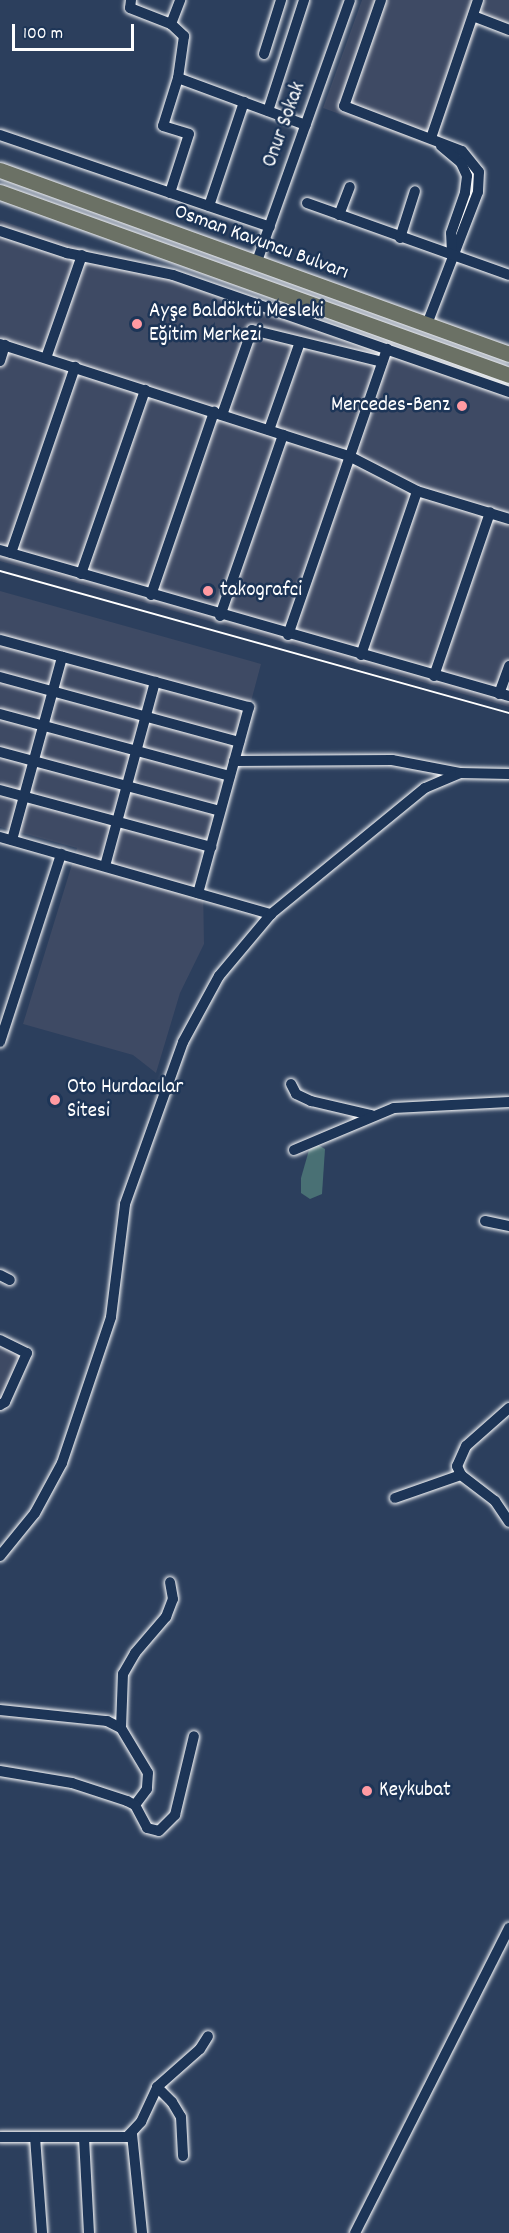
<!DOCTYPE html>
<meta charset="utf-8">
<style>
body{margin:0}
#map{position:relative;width:509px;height:2233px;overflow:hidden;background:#2c3f5d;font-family:Dekko,sans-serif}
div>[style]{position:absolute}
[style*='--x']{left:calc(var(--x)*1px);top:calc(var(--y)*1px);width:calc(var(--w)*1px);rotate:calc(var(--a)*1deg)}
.built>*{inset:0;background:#3e4a64}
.green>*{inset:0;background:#497074}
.roads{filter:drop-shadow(0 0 2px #fff) drop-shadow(0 0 2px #fff)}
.minor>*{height:10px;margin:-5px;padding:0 5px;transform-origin:5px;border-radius:5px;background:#1d3557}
.highway>*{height:15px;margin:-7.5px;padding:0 7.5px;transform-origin:7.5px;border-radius:7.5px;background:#6b7165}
.rail>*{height:2px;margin:-1px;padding:0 1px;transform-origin:1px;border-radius:1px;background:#fff}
.dots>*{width:16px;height:16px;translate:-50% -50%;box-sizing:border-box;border:3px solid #1d3557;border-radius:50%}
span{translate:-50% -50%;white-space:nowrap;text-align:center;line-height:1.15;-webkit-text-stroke:5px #1d3557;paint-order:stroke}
.street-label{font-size:21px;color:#fff}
.poi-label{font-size:21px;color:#fff}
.left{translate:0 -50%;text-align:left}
.right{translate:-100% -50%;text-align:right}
.scale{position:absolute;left:12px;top:24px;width:122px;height:27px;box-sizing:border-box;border:3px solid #fff;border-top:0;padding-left:8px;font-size:18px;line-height:21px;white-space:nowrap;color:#fff;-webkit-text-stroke:4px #1d3557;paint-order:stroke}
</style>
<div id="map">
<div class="built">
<i style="clip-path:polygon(362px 0,509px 0,509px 33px,479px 23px,434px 148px,323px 108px)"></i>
<i style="clip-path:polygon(0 220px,509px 396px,509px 707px,0 561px)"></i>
<i style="clip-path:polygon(0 591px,261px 664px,203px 881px,204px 944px,180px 993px,156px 1073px,133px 1055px,23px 1024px,77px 848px,0 827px)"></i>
<i style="clip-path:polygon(0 1337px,33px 1351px,0 1408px)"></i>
</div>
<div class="green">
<i style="clip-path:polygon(318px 1145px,325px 1149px,322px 1194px,310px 1199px,301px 1193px,301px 1178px,309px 1150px)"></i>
</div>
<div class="roads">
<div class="minor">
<i style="--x:131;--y:0;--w:8;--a:97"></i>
<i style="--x:130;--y:8;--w:44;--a:21.3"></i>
<i style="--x:171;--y:24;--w:18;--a:43"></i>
<i style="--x:184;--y:36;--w:42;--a:98.1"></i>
<i style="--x:178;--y:78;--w:50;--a:107.4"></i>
<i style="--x:163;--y:126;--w:27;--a:17"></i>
<i style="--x:189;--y:134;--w:62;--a:107.9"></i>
<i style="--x:381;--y:0;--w:112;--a:109.2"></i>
<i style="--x:344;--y:106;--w:126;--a:20.9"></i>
<i style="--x:462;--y:151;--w:27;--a:51"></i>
<i style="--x:479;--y:172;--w:20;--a:93"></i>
<i style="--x:478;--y:192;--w:142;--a:111.1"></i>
<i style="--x:473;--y:16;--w:39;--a:21"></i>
<i style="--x:171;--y:24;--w:26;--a:-69"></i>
<i style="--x:264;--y:54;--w:57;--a:-72.5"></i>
<i style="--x:178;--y:78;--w:136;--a:20.2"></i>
<i style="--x:268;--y:111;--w:117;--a:-72"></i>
<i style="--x:0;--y:135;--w:285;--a:18.8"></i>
<i style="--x:431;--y:138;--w:146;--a:-71.2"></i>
<i style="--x:441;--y:146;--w:26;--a:40"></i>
<i style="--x:461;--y:163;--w:14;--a:65"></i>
<i style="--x:467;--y:176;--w:17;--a:97"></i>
<i style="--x:465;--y:193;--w:42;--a:109.3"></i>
<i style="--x:451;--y:233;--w:22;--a:87"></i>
<i style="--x:307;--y:203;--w:214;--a:19.6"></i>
<i style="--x:209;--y:206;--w:110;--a:-71.4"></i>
<i style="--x:339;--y:215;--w:30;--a:-69"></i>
<i style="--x:0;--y:231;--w:71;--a:18.2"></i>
<i style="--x:67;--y:253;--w:108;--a:11.7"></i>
<i style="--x:173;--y:275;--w:356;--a:19.2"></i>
<i style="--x:400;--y:238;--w:49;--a:-72.3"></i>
<i style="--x:256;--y:264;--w:280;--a:-70.4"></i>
<i style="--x:0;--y:344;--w:367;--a:17.8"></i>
<i style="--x:349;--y:456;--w:76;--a:27.2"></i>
<i style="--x:417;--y:491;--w:96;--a:16.9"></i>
<i style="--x:46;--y:358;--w:109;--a:-70.7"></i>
<i style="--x:0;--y:361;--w:17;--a:-73"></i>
<i style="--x:222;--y:415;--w:90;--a:-70.6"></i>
<i style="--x:252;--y:330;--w:134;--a:13.8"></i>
<i style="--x:269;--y:430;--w:93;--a:-70.6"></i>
<i style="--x:0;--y:550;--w:530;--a:16"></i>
<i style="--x:11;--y:553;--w:197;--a:-71"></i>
<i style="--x:81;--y:574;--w:195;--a:-70.8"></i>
<i style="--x:151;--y:595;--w:194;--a:-71"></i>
<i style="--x:220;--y:616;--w:192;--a:-70.8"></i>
<i style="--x:288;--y:635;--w:303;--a:-70.9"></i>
<i style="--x:0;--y:640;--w:258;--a:15.1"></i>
<i style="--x:249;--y:707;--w:193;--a:105.3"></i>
<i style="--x:361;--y:655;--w:173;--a:-71.1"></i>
<i style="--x:434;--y:676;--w:173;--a:-71.1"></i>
<i style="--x:0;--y:677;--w:248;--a:15.2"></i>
<i style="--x:499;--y:694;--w:30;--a:-70"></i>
<i style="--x:0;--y:714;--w:238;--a:15.1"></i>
<i style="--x:0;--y:752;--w:228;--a:15"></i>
<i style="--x:234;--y:761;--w:158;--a:-0.4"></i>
<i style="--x:392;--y:760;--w:69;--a:10.8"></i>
<i style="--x:0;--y:790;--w:219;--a:15.1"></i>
<i style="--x:0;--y:837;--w:282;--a:15.9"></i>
<i style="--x:12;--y:840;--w:190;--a:-74.7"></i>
<i style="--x:105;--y:866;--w:191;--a:-74.8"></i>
<i style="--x:0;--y:1042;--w:198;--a:-72"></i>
<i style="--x:291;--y:1084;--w:11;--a:63"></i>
<i style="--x:296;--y:1094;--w:17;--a:25"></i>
<i style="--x:311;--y:1101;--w:62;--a:13.1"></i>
<i style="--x:294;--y:1150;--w:108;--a:-22.8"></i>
<i style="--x:394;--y:1108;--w:115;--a:-3"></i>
<i style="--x:485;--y:1221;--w:25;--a:12"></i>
<i style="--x:0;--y:1275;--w:11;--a:27"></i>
<i style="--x:0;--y:1340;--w:30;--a:26"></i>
<i style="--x:27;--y:1353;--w:54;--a:114.2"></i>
<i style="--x:5;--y:1402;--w:6;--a:149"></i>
<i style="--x:509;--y:1408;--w:57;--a:138.5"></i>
<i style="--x:466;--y:1446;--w:22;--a:114"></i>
<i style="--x:457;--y:1466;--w:10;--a:66"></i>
<i style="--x:461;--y:1475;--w:43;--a:37.4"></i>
<i style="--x:495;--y:1501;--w:25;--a:56"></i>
<i style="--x:395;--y:1498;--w:70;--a:-19.2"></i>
<i style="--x:0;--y:1556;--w:55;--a:-50.9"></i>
<i style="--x:35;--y:1513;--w:57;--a:-61.6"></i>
<i style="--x:62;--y:1463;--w:154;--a:-71.4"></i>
<i style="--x:111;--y:1317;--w:114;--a:-82.9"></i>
<i style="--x:125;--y:1204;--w:172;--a:-70.3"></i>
<i style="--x:183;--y:1042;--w:75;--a:-61.4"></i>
<i style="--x:219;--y:976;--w:81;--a:-50"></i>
<i style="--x:271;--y:914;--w:199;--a:-39.3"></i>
<i style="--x:425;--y:788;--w:38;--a:-23"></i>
<i style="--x:460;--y:773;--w:49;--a:1.2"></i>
<i style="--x:0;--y:1710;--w:108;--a:5.9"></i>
<i style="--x:107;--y:1721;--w:16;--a:27"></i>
<i style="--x:121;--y:1728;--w:52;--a:59"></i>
<i style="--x:148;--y:1773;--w:16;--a:94"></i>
<i style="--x:147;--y:1789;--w:20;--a:127"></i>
<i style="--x:121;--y:1728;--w:54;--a:-87.9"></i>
<i style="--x:123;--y:1674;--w:24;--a:-60"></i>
<i style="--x:135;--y:1653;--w:48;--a:-49.3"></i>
<i style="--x:166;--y:1617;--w:19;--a:-69"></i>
<i style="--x:173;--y:1599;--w:17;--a:-100"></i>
<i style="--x:0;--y:1771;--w:73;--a:9.5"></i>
<i style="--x:72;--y:1783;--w:58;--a:18.1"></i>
<i style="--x:127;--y:1801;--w:9;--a:27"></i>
<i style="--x:135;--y:1805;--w:26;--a:62"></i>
<i style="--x:147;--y:1828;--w:12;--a:14"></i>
<i style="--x:159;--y:1831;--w:23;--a:-45"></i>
<i style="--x:175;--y:1815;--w:81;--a:-76.5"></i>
<i style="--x:157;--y:2087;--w:21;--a:45"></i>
<i style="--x:172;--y:2102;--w:17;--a:59"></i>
<i style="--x:181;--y:2117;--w:39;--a:87"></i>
<i style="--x:132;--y:2134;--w:100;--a:84.2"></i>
<i style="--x:0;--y:2137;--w:127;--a:0"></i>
<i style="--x:127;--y:2137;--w:21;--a:-47"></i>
<i style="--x:141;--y:2122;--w:38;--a:-65"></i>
<i style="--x:157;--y:2087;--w:57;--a:-41.5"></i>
<i style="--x:200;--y:2049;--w:15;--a:-58"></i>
<i style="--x:35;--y:2137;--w:96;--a:85.8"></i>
<i style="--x:84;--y:2138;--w:95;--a:87"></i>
<i style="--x:355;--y:2233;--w:342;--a:-63.2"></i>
</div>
<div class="highway">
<i style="--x:0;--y:170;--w:541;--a:19.87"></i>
<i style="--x:0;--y:192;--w:541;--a:19.77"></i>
</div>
</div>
<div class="rail">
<i style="--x:0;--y:571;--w:528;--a:15.59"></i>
</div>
<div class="dots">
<i style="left:137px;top:324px;background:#ff9aa2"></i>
<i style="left:462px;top:406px;background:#ff9aa2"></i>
<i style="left:208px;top:591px;background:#ff9aa2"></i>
<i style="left:55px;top:1100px;background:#ff9aa2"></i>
<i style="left:367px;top:1791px;background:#ff9aa2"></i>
</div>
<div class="street-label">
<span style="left:285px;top:125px;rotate:-70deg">Onur Sokak</span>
<span style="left:261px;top:243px;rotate:20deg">Osman Kavuncu Bulvarı</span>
</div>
<div class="poi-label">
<span class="left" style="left:149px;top:324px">Ayşe Baldöktü Mesleki<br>Eğitim Merkezi</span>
<span class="right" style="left:450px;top:406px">Mercedes-Benz</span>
<span class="left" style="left:220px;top:591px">takografci</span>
<span class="left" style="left:67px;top:1100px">Oto Hurdacılar<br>Sitesi</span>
<span class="left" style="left:379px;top:1791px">Keykubat</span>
</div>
<div class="scale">100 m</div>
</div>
